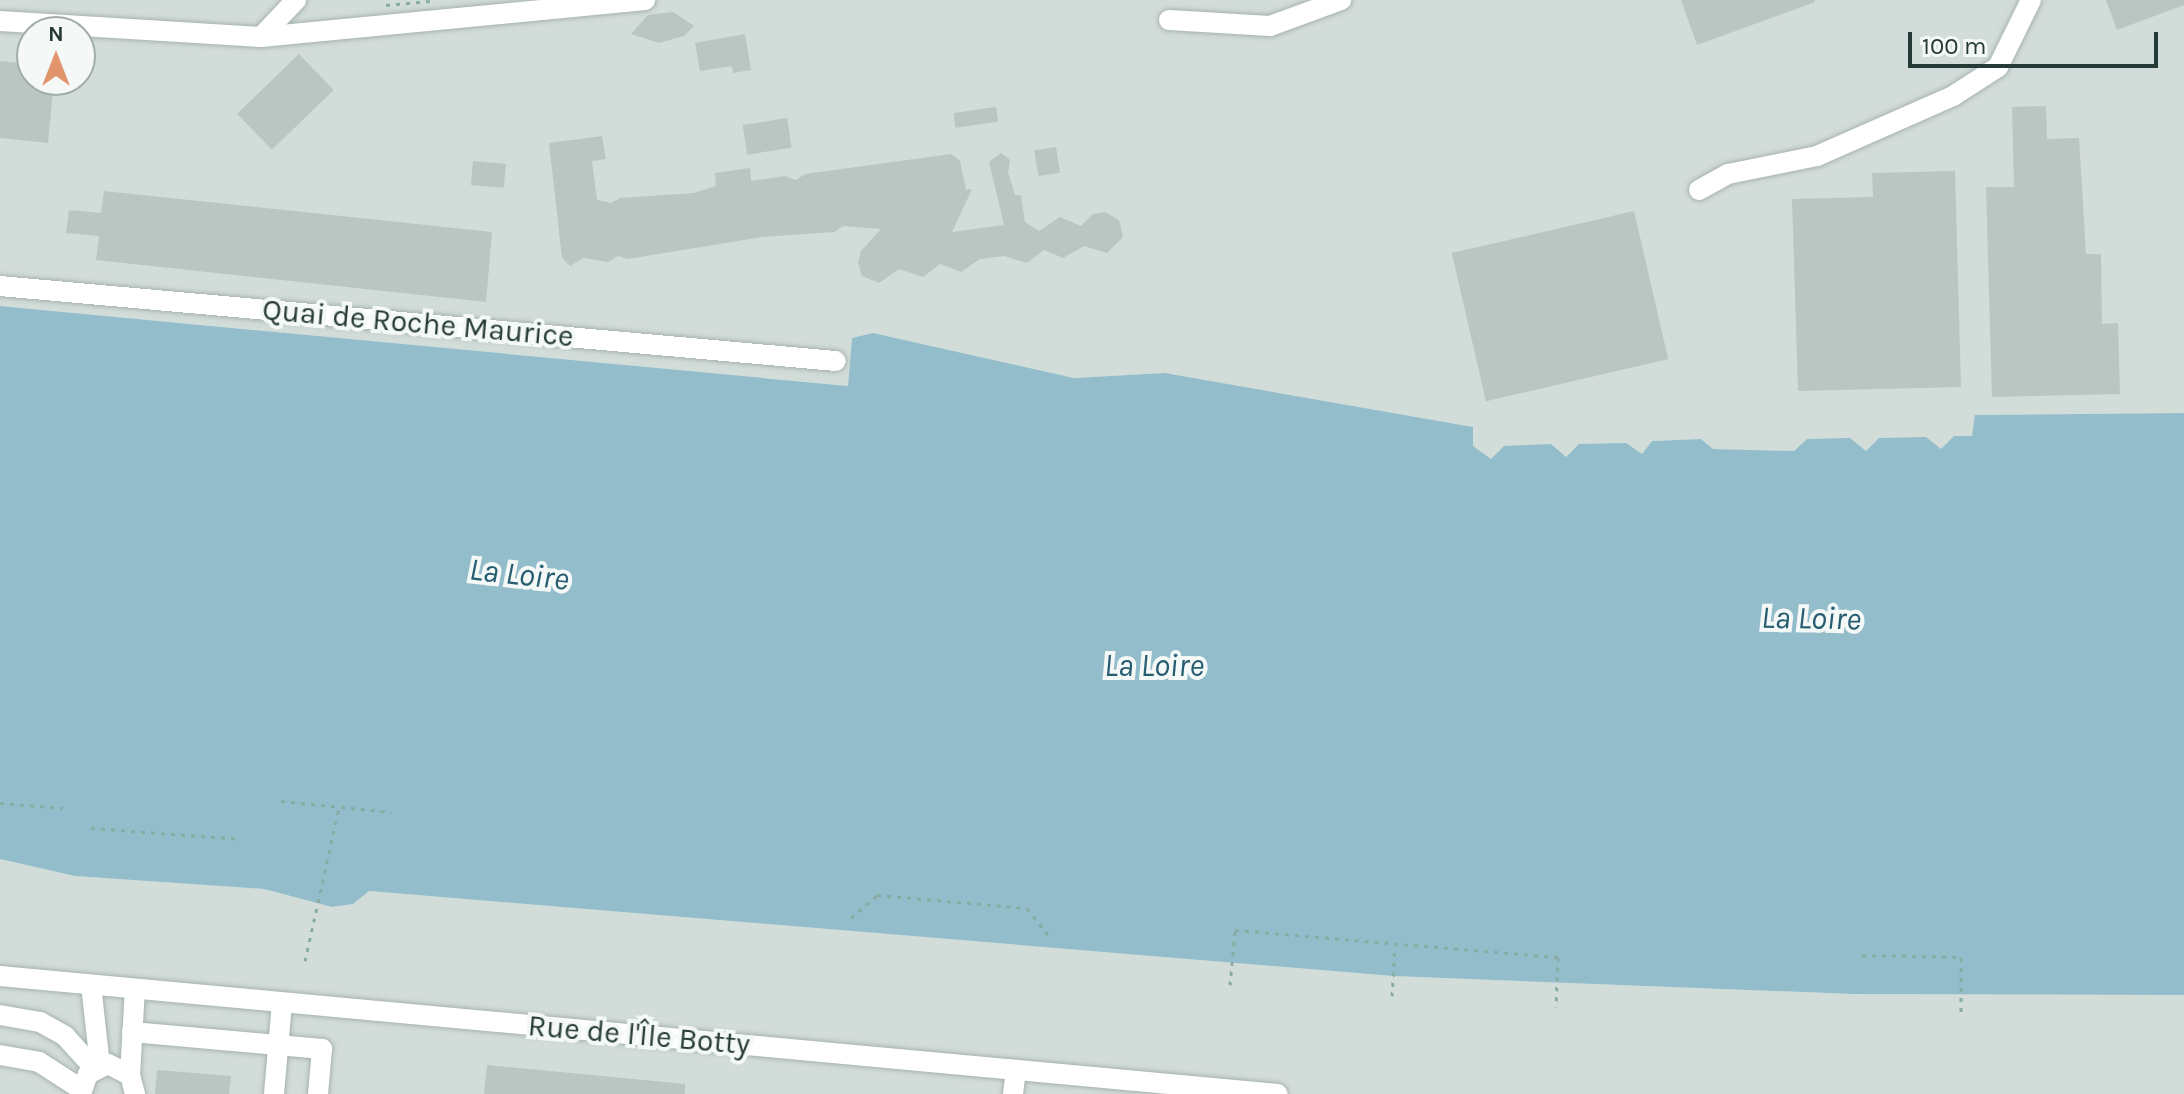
<!DOCTYPE html>
<meta charset="utf-8">
<style>
body{margin:0}
#map{position:relative;width:2184px;height:1094px;overflow:hidden;background:#e4ece9;font-family:Karla,sans-serif}
div>[style]{position:absolute}
[style*='--x']{left:calc(var(--x)*1px);top:calc(var(--y)*1px);width:calc(var(--w)*1px);rotate:calc(var(--a)*1deg)}
.built>*{inset:0;background:#d2dcd8}
.water>*{inset:0;background:#93bdca}
.building>*{inset:0;background:#bac6c2;transform-origin:0 0}
.path>*{height:3px;margin-top:-1.5px;transform-origin:0;background:repeating-linear-gradient(90deg,#88aca4 0 4px,transparent 0 10px)}
.roads{filter:drop-shadow(0 0 2px #a7b3b0) drop-shadow(0 0 2px #a7b3b0)}
.minor>*{height:20px;margin:-10px;padding:0 10px;transform-origin:10px;border-radius:10px;background:#fff}
span{translate:-50% -50%;white-space:nowrap;text-align:center;line-height:1.15;-webkit-text-stroke:8px #f4f9f7;paint-order:stroke}
.street-label{font-size:30px;color:#263b37}
.water-label{font-size:32px;color:#265d70;font-style:italic}
.north{position:absolute;left:16px;top:16px;width:80px;height:80px;box-sizing:border-box;background:#f4f9f7;border:2px solid #a2adaa;border-radius:50%;rotate:0deg;font-size:22px;font-weight:700;line-height:32px;text-align:center;color:#263b37}
.north::after{content:'';display:block;margin:auto;width:28px;height:36px;background:#e2946c;clip-path:polygon(50% 0,100% 100%,50% 72%,0 100%)}
.scale{position:absolute;left:1908px;top:32px;width:250px;height:36px;box-sizing:border-box;border:4px solid #263b37;border-top:0;padding-left:10px;font-size:24px;line-height:28px;white-space:nowrap;color:#263b37;-webkit-text-stroke:6px #f4f9f7;paint-order:stroke}
</style>
<div id="map">
<div class="built">
<i style="clip-path:polygon(evenodd,0 0,2184px 0,2184px 413px,1976px 415px,1972px 436px,1941px 450px,1866px 451px,1807px 439px,1794px 451px,1713px 449px,1701px 439px,1652px 441px,1642px 454px,1491px 459px,1473px 446px,1473px 427px,1165px 373px,1074px 378px,873px 333px,852px 338px,849px 386px,0 306px,0 0,32px 32px,80px 32px,80px 80px,32px 80px,32px 32px)"></i>
<i style="clip-path:polygon(0 859px,75px 876px,264px 889px,332px 907px,353px 904px,369px 891px,1393px 976px,1852px 994px,2184px 995px,2184px 1094px,0 1094px)"></i>
</div>
<div class="water">
<i style="clip-path:polygon(0 306px,848px 386px,852px 338px,873px 333px,1074px 378px,1165px 373px,1473px 427px,1473px 446px,1491px 459px,1504px 446px,1551px 444px,1566px 457px,1579px 444px,1626px 443px,1642px 454px,1652px 441px,1701px 439px,1713px 449px,1794px 451px,1807px 439px,1850px 438px,1866px 451px,1879px 438px,1926px 437px,1941px 449px,1954px 436px,1972px 436px,1975px 415px,2184px 413px,2184px 995px,1852px 994px,1393px 976px,369px 891px,353px 904px,332px 907px,264px 889px,75px 876px,0 859px)"></i>
</div>
<div class="building">
<i style="clip-path:polygon(1681px 0,1815px 0,1815px 2px,1697px 45px)"></i>
<i style="clip-path:polygon(2106px 0,2184px 0,2184px 5px,2117px 30px)"></i>
<i style="clip-path:polygon(673px 12px,694px 26px,684px 36px,659px 43px,631px 34px,648px 15px)"></i>
<i style="clip-path:polygon(745px 34px,751px 70px,733px 73px,732px 66px,700px 71px,695px 43px)"></i>
<i style="left:299px;top:54px;width:50px;height:86px;rotate:46deg"></i>
<i style="clip-path:polygon(0 61px,32px 64px,32px 80px,54px 80px,48px 143px,0 138px)"></i>
<i style="clip-path:polygon(2046px 106px,2047px 139px,2079px 138px,2086px 254px,2101px 254px,2102px 324px,2118px 323px,2120px 394px,1992px 397px,1986px 187px,2014px 187px,2012px 107px)"></i>
<i style="left:996px;top:107px;width:15px;height:43px;rotate:82deg"></i>
<i style="left:787px;top:118px;width:30px;height:45px;rotate:81deg"></i>
<i style="clip-path:polygon(602px 136px,606px 159px,592px 161px,597px 200px,611px 203px,620px 198px,694px 193px,716px 186px,715px 173px,750px 168px,751px 181px,785px 176px,796px 180px,805px 174px,951px 154px,960px 161px,966px 190px,972px 189px,952px 232px,1004px 225px,989px 162px,1001px 153px,1010px 160px,1008px 172px,1015px 195px,1021px 195px,1025px 222px,1039px 231px,1060px 217px,1081px 226px,1093px 214px,1105px 212px,1119px 220px,1123px 237px,1107px 253px,1084px 246px,1063px 258px,1044px 250px,1027px 263px,1004px 256px,980px 259px,961px 272px,940px 264px,923px 277px,899px 269px,879px 283px,862px 276px,858px 263px,861px 251px,881px 229px,843px 226px,834px 232px,762px 237px,628px 259px,618px 256px,608px 262px,584px 258px,570px 266px,562px 258px,549px 143px)"></i>
<i style="left:1056px;top:147px;width:26px;height:22px;rotate:81deg"></i>
<i style="left:473px;top:161px;width:33px;height:24px;rotate:5deg"></i>
<i style="clip-path:polygon(1955px 171px,1961px 387px,1798px 391px,1792px 199px,1873px 197px,1872px 173px)"></i>
<i style="clip-path:polygon(104px 191px,492px 232px,486px 302px,96px 260px,99px 236px,66px 233px,69px 210px,101px 213px)"></i>
<i style="left:1634px;top:211px;width:152px;height:187px;rotate:77deg"></i>
<i style="clip-path:polygon(487px 1065px,685px 1084px,685px 1094px,484px 1094px)"></i>
<i style="clip-path:polygon(157px 1070px,231px 1076px,229px 1094px,155px 1094px)"></i>
</div>
<div class="path">
<i style="--x:386;--y:5;--w:44;--a:-5.2"></i>
<i style="--x:281;--y:801;--w:111;--a:5.7"></i>
<i style="--x:0;--y:803;--w:63;--a:4.5"></i>
<i style="--x:91;--y:828;--w:150;--a:4.2"></i>
<i style="--x:851;--y:918;--w:35;--a:-41"></i>
<i style="--x:877;--y:895;--w:151;--a:5"></i>
<i style="--x:1027;--y:908;--w:34;--a:52"></i>
<i style="--x:1862;--y:955;--w:99;--a:1.2"></i>
<i style="--x:1961;--y:957;--w:57;--a:90"></i>
<i style="--x:305;--y:961;--w:157;--a:-77.5"></i>
<i style="--x:1230;--y:985;--w:55;--a:-84.8"></i>
<i style="--x:1235;--y:930;--w:324;--a:4.8"></i>
<i style="--x:1558;--y:957;--w:50;--a:92.3"></i>
<i style="--x:1392;--y:996;--w:50;--a:-86.6"></i>
</div>
<div class="roads">
<div class="minor">
<i style="--x:1169;--y:20;--w:101;--a:3.4"></i>
<i style="--x:1270;--y:26;--w:76;--a:-20.1"></i>
<i style="--x:0;--y:21;--w:261;--a:3.5"></i>
<i style="--x:261;--y:37;--w:386;--a:-5.5"></i>
<i style="--x:261;--y:37;--w:51;--a:-46.6"></i>
<i style="--x:1699;--y:190;--w:33;--a:-29"></i>
<i style="--x:1728;--y:174;--w:91;--a:-11.4"></i>
<i style="--x:1817;--y:156;--w:149;--a:-23.8"></i>
<i style="--x:1953;--y:96;--w:54;--a:-32.8"></i>
<i style="--x:1998;--y:67;--w:75;--a:-63.8"></i>
<i style="--x:0;--y:286;--w:839;--a:5.13"></i>
<i style="--x:0;--y:976;--w:1283;--a:5.28"></i>
<i style="--x:91;--y:985;--w:81;--a:83.6"></i>
<i style="--x:0;--y:1015;--w:41;--a:9.9"></i>
<i style="--x:40;--y:1022;--w:29;--a:29"></i>
<i style="--x:65;--y:1036;--w:43;--a:47.8"></i>
<i style="--x:132;--y:1032;--w:191;--a:5.1"></i>
<i style="--x:322;--y:1049;--w:45;--a:95.1"></i>
<i style="--x:0;--y:1055;--w:40;--a:10"></i>
<i style="--x:39;--y:1062;--w:50;--a:32.7"></i>
<i style="--x:130;--y:1075;--w:86;--a:-86.7"></i>
<i style="--x:81;--y:1094;--w:21;--a:-71"></i>
<i style="--x:88;--y:1074;--w:22;--a:-27"></i>
<i style="--x:108;--y:1064;--w:25;--a:27"></i>
<i style="--x:130;--y:1075;--w:20;--a:75"></i>
<i style="--x:274;--y:1094;--w:92;--a:-85"></i>
<i style="--x:1013;--y:1094;--w:24;--a:-83"></i>
</div>
</div>
<div class="street-label">
<span style="left:418px;top:323px;rotate:5deg">Quai de Roche Maurice</span>
<span style="left:639px;top:1035px;rotate:5deg">Rue de l'Île Botty</span>
</div>
<div class="water-label">
<span style="left:519px;top:575px;rotate:6deg">La Loire</span>
<span style="left:1811px;top:619px;rotate:1deg">La Loire</span>
<span style="left:1154px;top:666px">La Loire</span>
</div>
<div class="north">N</div>
<div class="scale">100 m</div>
</div>
